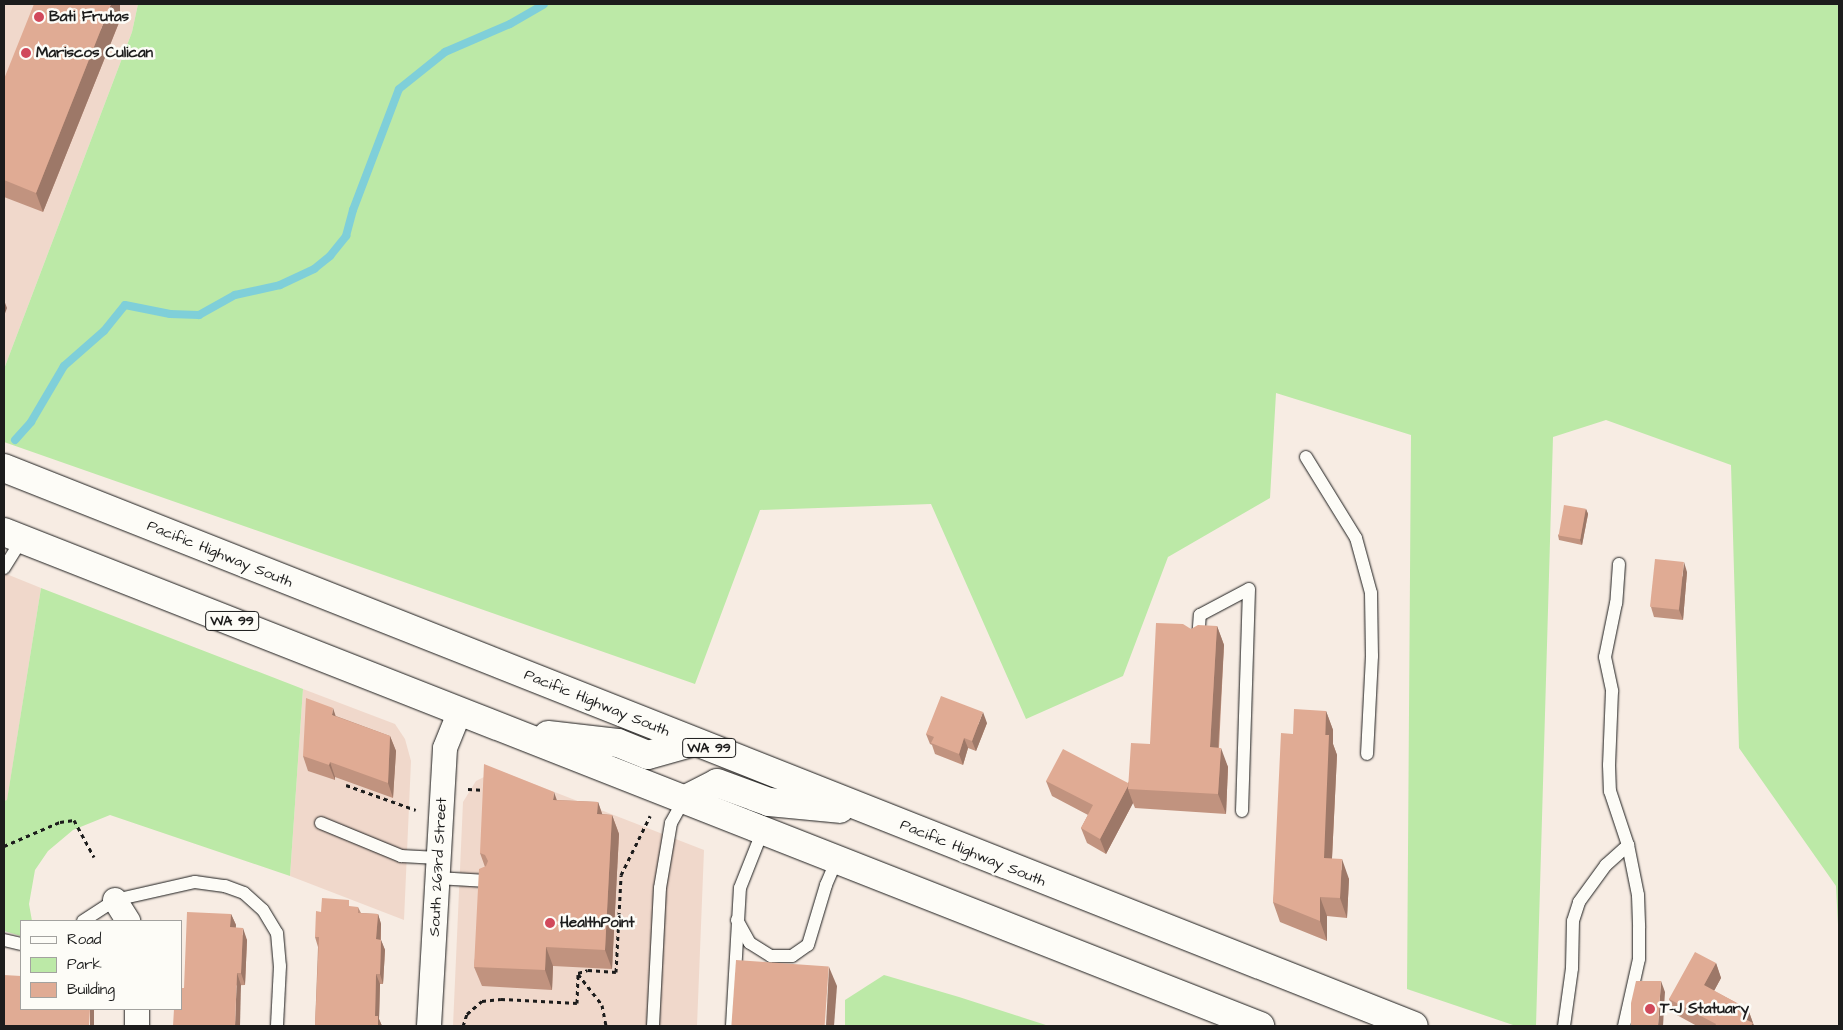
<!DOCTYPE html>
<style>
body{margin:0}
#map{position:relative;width:1843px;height:1030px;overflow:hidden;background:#f7ece3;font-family:"Architects Daughter",sans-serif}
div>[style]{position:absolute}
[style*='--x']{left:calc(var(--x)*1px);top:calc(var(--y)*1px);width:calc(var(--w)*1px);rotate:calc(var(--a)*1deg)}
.built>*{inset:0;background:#f0d8cb}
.green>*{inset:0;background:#bce9a7}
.stream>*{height:8px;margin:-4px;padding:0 4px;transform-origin:4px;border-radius:4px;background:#7fcfd9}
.path>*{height:3px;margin-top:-1.5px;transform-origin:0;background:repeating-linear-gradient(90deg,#1c1c1c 0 4px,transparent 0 8px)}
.roads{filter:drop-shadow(0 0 1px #1c1c1c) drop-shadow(0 0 1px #1c1c1c)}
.service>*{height:12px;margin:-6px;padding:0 6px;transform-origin:6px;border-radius:6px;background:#fdfcf7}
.minor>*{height:24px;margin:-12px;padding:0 12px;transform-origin:12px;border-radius:12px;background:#fdfcf7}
.primary>*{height:28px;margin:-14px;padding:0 14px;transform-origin:14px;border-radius:14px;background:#fdfcf7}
.wall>*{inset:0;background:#c1937f}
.shaded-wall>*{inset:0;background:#9d7868;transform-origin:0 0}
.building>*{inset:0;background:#e0ab94;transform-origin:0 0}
.dots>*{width:14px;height:14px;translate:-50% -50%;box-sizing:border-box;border:2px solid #fdfcf7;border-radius:50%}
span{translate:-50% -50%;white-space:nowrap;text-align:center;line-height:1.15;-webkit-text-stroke:5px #fdfcf7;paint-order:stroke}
.shield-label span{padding:1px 4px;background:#fdfcf7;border:1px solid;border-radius:4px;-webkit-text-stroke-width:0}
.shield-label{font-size:14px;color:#1c1c1c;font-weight:700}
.poi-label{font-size:15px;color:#1c1c1c;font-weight:700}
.left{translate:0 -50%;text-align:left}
.street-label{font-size:15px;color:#1c1c1c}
.frame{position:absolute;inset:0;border:5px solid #1c1c1c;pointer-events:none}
.legend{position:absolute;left:20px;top:920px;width:162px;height:90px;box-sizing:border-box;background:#fdfcf7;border:1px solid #a3a29f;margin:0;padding:6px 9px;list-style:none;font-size:15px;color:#1c1c1c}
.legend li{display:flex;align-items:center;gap:10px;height:25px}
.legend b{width:25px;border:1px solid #a3a29f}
</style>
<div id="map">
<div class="built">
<i style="clip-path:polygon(4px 4px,138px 4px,132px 32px,4px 369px)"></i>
<i style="clip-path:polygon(4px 573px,41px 588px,7px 801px,4px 801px)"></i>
<i style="clip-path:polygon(303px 689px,395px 724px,405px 739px,411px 761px,404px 920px,290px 876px)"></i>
<i style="clip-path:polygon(498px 770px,704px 850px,697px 1026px,453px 1026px,463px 802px,476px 781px)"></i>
</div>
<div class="green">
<i style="clip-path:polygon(138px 4px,1839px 4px,1839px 944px,1836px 886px,1739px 748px,1731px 465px,1606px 420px,1553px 437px,1536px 1026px,1516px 1026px,1407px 989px,1411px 435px,1276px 393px,1270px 498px,1168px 557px,1123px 676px,1026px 719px,931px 504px,760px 510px,695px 684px,4px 442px,4px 369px,132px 32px)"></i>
<i style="clip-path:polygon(41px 588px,303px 689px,290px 876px,110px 815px,73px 830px,48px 851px,35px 870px,29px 904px,32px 921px,21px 921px,21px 936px,4px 931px,4px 801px,7px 800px)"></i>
<i style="clip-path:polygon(884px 975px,959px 997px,1049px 1026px,845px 1026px,845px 1000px)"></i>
</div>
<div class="stream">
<i style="--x:15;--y:440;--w:24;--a:-48"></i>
<i style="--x:31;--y:422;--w:65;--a:-59.5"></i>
<i style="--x:64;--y:366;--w:53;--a:-41.2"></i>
<i style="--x:104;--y:331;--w:33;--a:-51"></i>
<i style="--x:125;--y:305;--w:46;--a:11.3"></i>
<i style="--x:170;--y:314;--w:29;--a:2"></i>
<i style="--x:199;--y:315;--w:41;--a:-29.1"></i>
<i style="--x:235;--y:295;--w:46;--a:-12.5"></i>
<i style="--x:280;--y:285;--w:38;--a:-25"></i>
<i style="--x:314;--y:269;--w:21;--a:-39"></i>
<i style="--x:330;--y:256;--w:26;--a:-51"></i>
<i style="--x:346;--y:236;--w:27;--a:-75"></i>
<i style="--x:353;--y:210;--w:129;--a:-69.2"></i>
<i style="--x:399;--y:89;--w:59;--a:-38.8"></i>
<i style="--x:445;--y:52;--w:71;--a:-23.3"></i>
<i style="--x:510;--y:24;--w:39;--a:-30"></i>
</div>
<div class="path">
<i style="--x:346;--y:785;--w:74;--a:19.7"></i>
<i style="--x:468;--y:789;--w:18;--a:3"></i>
<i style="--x:4;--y:846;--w:61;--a:-23.2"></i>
<i style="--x:60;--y:822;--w:14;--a:-8"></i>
<i style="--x:74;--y:820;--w:42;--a:61.6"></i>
<i style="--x:578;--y:973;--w:10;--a:-17"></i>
<i style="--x:588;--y:970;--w:28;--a:4"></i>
<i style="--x:616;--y:972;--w:97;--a:-87"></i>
<i style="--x:621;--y:875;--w:66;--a:-63.8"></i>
<i style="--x:578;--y:974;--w:39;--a:52"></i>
<i style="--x:602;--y:1005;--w:21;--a:79"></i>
<i style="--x:463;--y:1026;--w:13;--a:-72"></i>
<i style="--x:467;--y:1014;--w:20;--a:-41"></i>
<i style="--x:482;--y:1001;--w:19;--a:-6"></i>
<i style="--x:501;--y:999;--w:76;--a:3"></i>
<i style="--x:577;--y:1003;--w:30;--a:-88"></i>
</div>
<div class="roads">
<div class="service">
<i style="--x:1306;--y:457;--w:95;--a:58.3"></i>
<i style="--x:1356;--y:538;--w:57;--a:74.7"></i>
<i style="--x:1371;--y:593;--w:63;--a:89.1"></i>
<i style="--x:1372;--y:656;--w:98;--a:92.9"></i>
<i style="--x:1619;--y:564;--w:39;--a:94"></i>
<i style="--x:1616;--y:603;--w:55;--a:101.5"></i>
<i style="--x:1605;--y:657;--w:35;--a:78"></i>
<i style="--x:1612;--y:691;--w:74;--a:92.3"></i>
<i style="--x:1609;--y:765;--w:26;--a:88"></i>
<i style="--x:1610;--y:791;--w:57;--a:71.6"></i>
<i style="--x:1628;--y:845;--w:51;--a:78.7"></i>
<i style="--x:1638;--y:895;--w:33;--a:88"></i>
<i style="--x:1639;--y:928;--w:31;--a:90"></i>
<i style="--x:1639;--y:959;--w:69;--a:102.6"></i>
<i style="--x:4;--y:568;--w:34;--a:-58"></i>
<i style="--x:1198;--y:641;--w:26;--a:-86"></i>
<i style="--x:1200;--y:615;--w:55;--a:-28"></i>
<i style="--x:1249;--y:589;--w:222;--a:91.8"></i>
<i style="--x:321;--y:823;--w:87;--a:22.4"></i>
<i style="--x:401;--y:856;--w:37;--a:3"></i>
<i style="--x:437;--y:878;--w:50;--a:3.4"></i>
<i style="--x:737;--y:920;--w:26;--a:61"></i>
<i style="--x:750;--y:943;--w:25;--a:32"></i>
<i style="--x:771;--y:956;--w:21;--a:0"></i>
<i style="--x:792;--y:956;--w:19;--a:-35"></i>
<i style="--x:808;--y:945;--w:63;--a:-73.3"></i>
<i style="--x:826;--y:885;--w:28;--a:-67"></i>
<i style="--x:83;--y:921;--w:38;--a:-33"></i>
<i style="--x:115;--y:900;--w:82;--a:-12.7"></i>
<i style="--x:195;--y:882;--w:30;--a:8"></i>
<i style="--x:225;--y:886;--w:20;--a:20"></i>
<i style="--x:244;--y:893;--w:25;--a:42"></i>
<i style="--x:263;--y:910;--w:27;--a:59"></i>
<i style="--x:277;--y:933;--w:33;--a:85"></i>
<i style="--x:280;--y:966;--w:60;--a:92.9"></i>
<i style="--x:4;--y:940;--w:17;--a:13"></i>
<i style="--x:653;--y:1026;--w:138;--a:-87.1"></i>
<i style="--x:660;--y:888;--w:66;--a:-80.4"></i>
<i style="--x:671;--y:823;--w:26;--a:-61"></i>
<i style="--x:732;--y:1026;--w:138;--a:-86.7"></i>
<i style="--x:740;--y:888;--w:62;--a:-68.4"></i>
<i style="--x:1564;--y:1026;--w:59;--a:-82.1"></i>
<i style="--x:1572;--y:968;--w:47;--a:-88.8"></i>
<i style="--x:1573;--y:921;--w:20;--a:-72"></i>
<i style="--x:1579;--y:902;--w:46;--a:-53.9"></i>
<i style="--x:1606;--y:865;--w:30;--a:-42"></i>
</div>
<div class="minor">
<i style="--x:115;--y:900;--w:25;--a:58"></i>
<i style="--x:137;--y:1026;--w:17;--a:-90"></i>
<i style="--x:429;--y:1026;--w:278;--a:-86.7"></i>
<i style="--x:445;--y:748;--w:40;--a:-68"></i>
</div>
<div class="primary">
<i style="--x:4;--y:468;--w:1516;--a:21.59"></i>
<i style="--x:4;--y:532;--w:1350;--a:21.47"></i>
<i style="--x:548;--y:735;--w:70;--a:6.5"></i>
<i style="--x:618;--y:743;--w:32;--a:22"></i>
<i style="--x:648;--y:755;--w:48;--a:-15.8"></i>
<i style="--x:684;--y:800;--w:37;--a:-27"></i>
<i style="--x:717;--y:783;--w:55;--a:20.1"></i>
<i style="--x:769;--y:802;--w:71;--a:5.6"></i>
</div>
</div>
<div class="wall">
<i style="clip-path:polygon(120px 20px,43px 212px,4px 197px,4px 79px)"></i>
<i style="clip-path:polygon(1586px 509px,1588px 514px,1582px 545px,1559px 540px,1558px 535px)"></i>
<i style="clip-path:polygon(1687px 572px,1683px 620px,1654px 617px,1651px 607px)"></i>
<i style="clip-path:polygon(1217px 626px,1224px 645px,1219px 748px,1228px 767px,1226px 814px,1135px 808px,1133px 803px,1106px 854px,1087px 843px,1081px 828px,1088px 815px,1052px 796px,1046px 781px,1128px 783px,1150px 744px,1191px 629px)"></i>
<i style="clip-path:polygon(1326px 711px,1333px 730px,1333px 744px,1337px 755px,1332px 859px,1349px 879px,1347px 918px,1327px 916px,1327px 941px,1280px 922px,1273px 902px,1293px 734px)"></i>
<i style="clip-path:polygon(336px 716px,390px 736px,396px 751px,393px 798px,335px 777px,335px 780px,308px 771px,303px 756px)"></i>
<i style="clip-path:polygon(987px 723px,976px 751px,968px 748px,963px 765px,935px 754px,932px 745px,930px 744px,926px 734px)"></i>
<i style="clip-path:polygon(557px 800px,598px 802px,602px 814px,612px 815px,619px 834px,612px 969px,553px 966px,552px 990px,482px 986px,474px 967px,485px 867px,480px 853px)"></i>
<i style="clip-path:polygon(351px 907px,358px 907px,361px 913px,378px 914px,381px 924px,381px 940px,385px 950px,383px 984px,380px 984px,379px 1019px,382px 1026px,315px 1026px,318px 947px,315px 937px)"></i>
<i style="clip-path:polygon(231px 914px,236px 925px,235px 927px,247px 940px,245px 985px,184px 988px)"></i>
<i style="clip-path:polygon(1716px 963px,1721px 978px,1714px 991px,1748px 1009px,1754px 1026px,1697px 1026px,1675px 1014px,1669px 999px)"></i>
</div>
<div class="shaded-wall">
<i style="clip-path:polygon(111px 4px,120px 4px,120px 20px,43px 212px,36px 193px)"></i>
<i style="clip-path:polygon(4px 300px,7px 308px,4px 316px)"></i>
<i style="clip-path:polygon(1586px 509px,1588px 514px,1582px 545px,1580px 540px)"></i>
<i style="clip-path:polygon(1684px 562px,1687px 572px,1683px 620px,1679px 610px)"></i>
<i style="clip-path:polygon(1217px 626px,1224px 645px,1217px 767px,1210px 747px)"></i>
<i style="clip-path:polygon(333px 708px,338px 723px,332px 715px)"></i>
<i style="clip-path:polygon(1326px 711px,1333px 730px,1333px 744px,1337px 755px,1331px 878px,1324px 858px)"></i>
<i style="clip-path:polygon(983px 712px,987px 723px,976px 751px,972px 741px)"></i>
<i style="clip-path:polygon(390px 736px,396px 751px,393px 798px,388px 783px)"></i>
<i style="clip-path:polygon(964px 738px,968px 748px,963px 765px,959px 754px)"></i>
<i style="clip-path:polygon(1221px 748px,1228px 767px,1226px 814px,1218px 794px)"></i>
<i style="clip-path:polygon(330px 762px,335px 777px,335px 780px,329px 765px)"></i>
<i style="clip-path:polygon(1129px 784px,1128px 789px,1133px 803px,1106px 854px,1100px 839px)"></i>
<i style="clip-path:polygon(554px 792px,561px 812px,553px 800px)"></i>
<i style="clip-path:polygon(598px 802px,605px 822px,597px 814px)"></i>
<i style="clip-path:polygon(612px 815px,619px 834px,612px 969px,605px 950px)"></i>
<i style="clip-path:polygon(1342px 859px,1349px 879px,1347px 918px,1340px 898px)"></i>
<i style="clip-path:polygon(1320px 897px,1327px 916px,1327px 941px,1320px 921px)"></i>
<i style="clip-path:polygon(231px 914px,236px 925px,235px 939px,230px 927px)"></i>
<i style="clip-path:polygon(378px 914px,381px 924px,380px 950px,376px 939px)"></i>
<i style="clip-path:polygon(243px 928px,247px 940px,245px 985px,241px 973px)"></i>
<i style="clip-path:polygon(381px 940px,385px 950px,383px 984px,380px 974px)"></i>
<i style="clip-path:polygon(546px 947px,553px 966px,552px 990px,545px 970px)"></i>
<i style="clip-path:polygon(1716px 963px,1721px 978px,1709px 1000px,1704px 985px)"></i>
<i style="clip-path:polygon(829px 967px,837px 986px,834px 1026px,826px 1026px)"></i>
<i style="clip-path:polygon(237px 973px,241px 985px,240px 1026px,235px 1026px)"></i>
<i style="clip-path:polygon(376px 974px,380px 984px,379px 1019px,382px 1026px,378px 1026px,375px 1016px)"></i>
<i style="clip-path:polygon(1661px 981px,1665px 992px,1663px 1026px,1658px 1026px)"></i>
<i style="left:90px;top:1009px;width:4px;height:17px"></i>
<i style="clip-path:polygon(1748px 1009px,1754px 1026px,1748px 1026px,1745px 1019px)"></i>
</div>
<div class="building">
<i style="clip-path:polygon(34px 4px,111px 4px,36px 193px,4px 180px,4px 79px)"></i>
<i style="left:1564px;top:505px;width:22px;height:31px;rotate:10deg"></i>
<i style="left:1655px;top:559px;width:29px;height:48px;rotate:6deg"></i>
<i style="clip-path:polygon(1156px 623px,1183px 624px,1191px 629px,1198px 625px,1217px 626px,1210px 747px,1221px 748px,1218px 794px,1128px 789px,1131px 743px,1150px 744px)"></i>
<i style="clip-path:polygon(941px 696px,983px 712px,972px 741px,964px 738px,959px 754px,931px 743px,934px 737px,926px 734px)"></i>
<i style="clip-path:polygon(306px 698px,333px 708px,332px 715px,390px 736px,388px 783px,330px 762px,329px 765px,303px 756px)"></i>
<i style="clip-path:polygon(1294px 709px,1326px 711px,1325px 735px,1329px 735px,1324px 858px,1342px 859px,1340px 898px,1320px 897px,1320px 921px,1273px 902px,1281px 733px,1293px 734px)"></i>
<i style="clip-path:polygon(1063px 749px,1128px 783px,1128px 786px,1100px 839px,1081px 828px,1093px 805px,1046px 781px)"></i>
<i style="clip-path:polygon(484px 764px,554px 792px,553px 800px,598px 802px,597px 814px,612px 815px,605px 950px,546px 947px,545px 970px,474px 967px,479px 869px,486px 866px,488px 861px,485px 855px,480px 853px)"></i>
<i style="clip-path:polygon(322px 898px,349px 900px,349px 906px,358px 907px,358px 913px,378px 914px,376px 939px,381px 940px,380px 974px,376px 974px,375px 1016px,378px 1016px,378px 1026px,315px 1026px,319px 937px,315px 937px,316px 911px,321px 912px)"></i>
<i style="clip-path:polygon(187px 912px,231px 914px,230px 927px,243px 928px,241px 973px,237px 973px,235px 1026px,173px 1026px,174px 1009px,181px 1009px,181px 988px,184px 988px)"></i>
<i style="clip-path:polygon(1695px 952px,1716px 963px,1704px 985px,1748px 1009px,1745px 1019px,1753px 1023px,1751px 1026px,1715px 1026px,1716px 1024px,1669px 999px)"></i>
<i style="left:736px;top:960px;width:93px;height:66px;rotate:4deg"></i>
<i style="clip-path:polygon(4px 975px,21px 976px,21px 1009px,90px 1009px,89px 1026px,4px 1026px)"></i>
<i style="clip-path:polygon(1636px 981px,1661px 981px,1658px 1026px,1631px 1026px,1631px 1003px)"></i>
</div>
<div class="dots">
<i style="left:39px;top:17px;background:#d1495b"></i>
<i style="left:26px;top:53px;background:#d1495b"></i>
<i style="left:550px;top:923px;background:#d1495b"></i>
<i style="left:1650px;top:1009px;background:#d1495b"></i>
</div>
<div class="shield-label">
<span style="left:232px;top:621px">WA 99</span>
<span style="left:709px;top:748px">WA 99</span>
</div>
<div class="poi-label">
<span class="left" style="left:49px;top:17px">Bati Frutas</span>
<span class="left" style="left:36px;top:53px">Mariscos Culican</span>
<span class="left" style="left:560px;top:923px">HealthPoint</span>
<span class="left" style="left:1660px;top:1009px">T-J Statuary</span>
</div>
<div class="street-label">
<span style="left:220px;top:554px;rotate:22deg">Pacific Highway South</span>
<span style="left:597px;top:703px;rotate:22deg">Pacific Highway South</span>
<span style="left:973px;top:853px;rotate:22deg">Pacific Highway South</span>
<span style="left:438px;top:867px;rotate:-87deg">South 263rd Street</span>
</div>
<div class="frame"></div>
<ul class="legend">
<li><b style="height:6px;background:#fdfcf7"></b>Road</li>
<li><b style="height:14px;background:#bce9a7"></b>Park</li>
<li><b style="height:14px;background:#e0ab94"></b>Building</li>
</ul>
</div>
